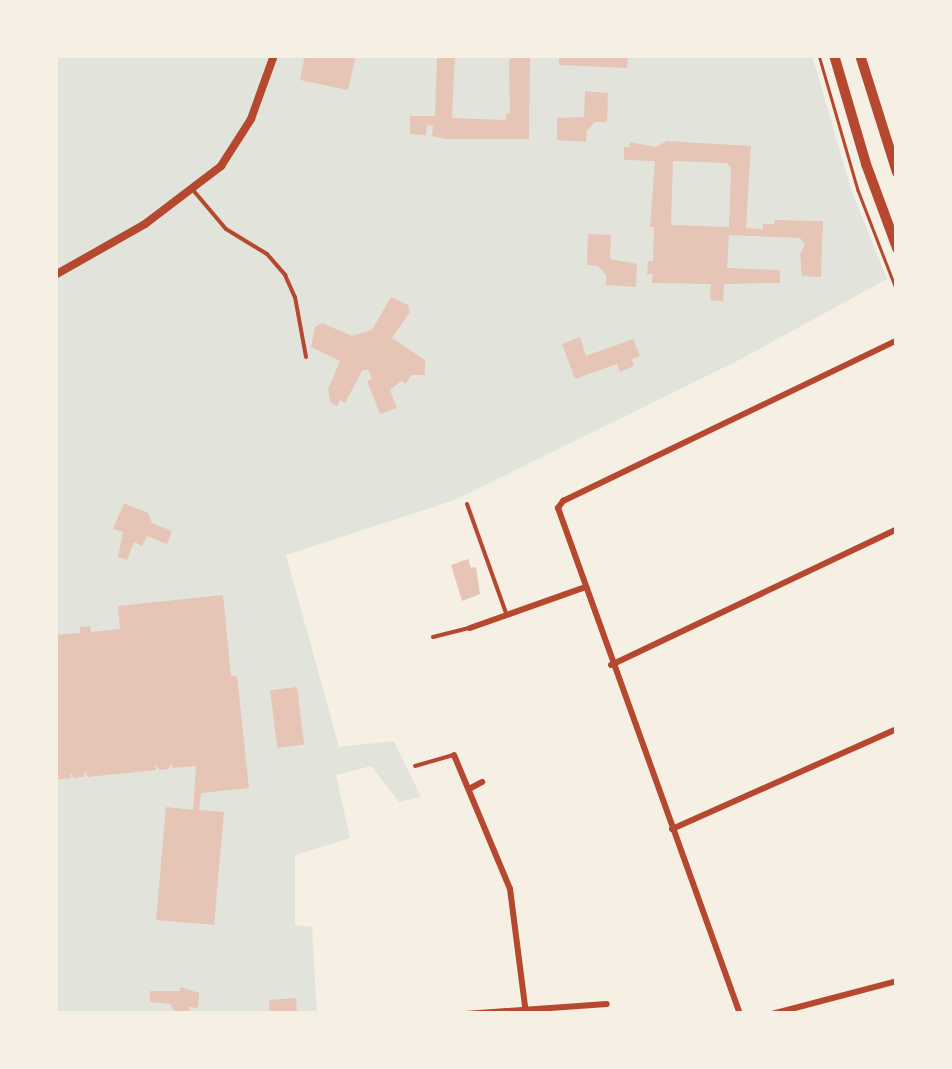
<!DOCTYPE html>
<style>
body{margin:0}
#map{position:relative;width:952px;height:1069px;overflow:hidden;background:#f6efe4;font-family:Roboto,sans-serif}
div>[style]{position:absolute}
[style*='--x']{left:calc(var(--x)*1px);top:calc(var(--y)*1px);width:calc(var(--w)*1px);rotate:calc(var(--a)*1deg)}
.green>*{inset:0;background:#e2e4dc}
.building>*{inset:0;background:#e6c5b7;transform-origin:0 0}
.path>*{height:2.5px;margin:-1.25px;padding:0 1.25px;transform-origin:1.25px;border-radius:1.25px;background:#b5482f}
.service>*{height:4px;margin:-2px;padding:0 2px;transform-origin:2px;border-radius:2px;background:#b5482f}
.minor>*{height:6px;margin:-3px;padding:0 3px;transform-origin:3px;border-radius:3px;background:#b5482f}
.tertiary>*{height:8px;margin:-4px;padding:0 4px;transform-origin:4px;border-radius:4px;background:#b5482f}
.primary>*{height:10px;margin:-5px;padding:0 5px;transform-origin:5px;border-radius:5px;background:#b5482f}
span{translate:-50% -50%;white-space:nowrap;text-align:center;line-height:1.15;-webkit-text-stroke:8px #f6efe4;paint-order:stroke}
.frame{position:absolute;inset:0;border:58px solid #f6efe4;pointer-events:none}
</style>
<div id="map">
<div class="green">
<i style="clip-path:polygon(55px 55px,812px 55px,852px 192px,887px 279px,739px 360px,455px 500px,286px 555px,339px 747px,394px 741px,421px 797px,399px 802px,371px 766px,336px 775px,350px 838px,295px 855px,295px 925px,312px 927px,317px 1014px,55px 1014px)"></i>
</div>
<div class="building">
<i style="clip-path:polygon(305px 55px,356px 55px,348px 90px,300px 80px)"></i>
<i style="clip-path:polygon(437px 55px,455px 55px,452px 118px,506px 120px,506px 113px,510px 114px,509px 62px,512px 55px,530px 55px,529px 139px,445px 139px,432px 136px,433px 126px,427px 125px,426px 135px,410px 134px,410px 116px,435px 116px)"></i>
<i style="clip-path:polygon(559px 55px,628px 55px,627px 68px,559px 65px)"></i>
<i style="clip-path:polygon(585px 91px,608px 93px,607px 122px,595px 122px,587px 131px,586px 142px,557px 140px,557px 118px,584px 117px)"></i>
<i style="clip-path:polygon(evenodd,667px 141px,751px 146px,746px 228px,763px 229px,763px 224px,774px 224px,775px 220px,823px 221px,821px 277px,802px 276px,800px 254px,805px 245px,800px 238px,729px 235px,727px 268px,780px 270px,780px 283px,724px 284px,723px 301px,710px 300px,711px 284px,652px 283px,653px 274px,647px 274px,648px 261px,653px 261px,654px 227px,650px 227px,655px 161px,624px 160px,624px 147px,630px 147px,630px 142px,655px 147px,667px 141px,673px 161px,727px 163px,731px 168px,729px 227px,671px 225px,673px 161px)"></i>
<i style="clip-path:polygon(588px 234px,611px 235px,610px 259px,637px 264px,636px 287px,606px 285px,606px 275px,598px 266px,587px 265px)"></i>
<i style="clip-path:polygon(391px 297px,408px 305px,410px 312px,392px 338px,425px 360px,425px 375px,411px 375px,406px 384px,401px 381px,390px 390px,397px 408px,380px 414px,367px 381px,372px 379px,368px 369px,362px 371px,345px 403px,340px 400px,337px 406px,330px 402px,328px 389px,340px 361px,311px 347px,315px 327px,322px 323px,352px 336px,372px 330px)"></i>
<i style="clip-path:polygon(580px 337px,586px 356px,633px 339px,640px 356px,632px 359px,634px 366px,620px 372px,617px 364px,575px 379px,562px 344px)"></i>
<i style="clip-path:polygon(124px 503px,148px 513px,152px 523px,172px 531px,167px 544px,147px 536px,142px 546px,134px 542px,127px 560px,118px 557px,123px 532px,113px 529px)"></i>
<i style="clip-path:polygon(468px 559px,471px 568px,476px 567px,480px 594px,462px 601px,451px 565px)"></i>
<i style="clip-path:polygon(223px 595px,231px 676px,237px 676px,249px 788px,201px 793px,199px 810px,224px 812px,214px 925px,156px 920px,166px 807px,193px 810px,196px 766px,173px 768px,171px 763px,169px 769px,160px 770px,155px 764px,156px 770px,88px 777px,85px 771px,84px 777px,74px 778px,70px 773px,71px 778px,55px 780px,55px 635px,80px 633px,80px 627px,90px 626px,91px 632px,120px 629px,118px 606px)"></i>
<i style="left:297px;top:687px;width:58px;height:27px;rotate:83deg"></i>
<i style="clip-path:polygon(180px 987px,199px 993px,198px 1008px,189px 1007px,189px 1014px,175px 1013px,170px 1004px,150px 1002px,150px 991px,180px 991px)"></i>
<i style="left:296px;top:998px;width:16px;height:27px;rotate:86deg"></i>
</div>
<div class="path">
<i style="--x:819;--y:55;--w:141;--a:73.9"></i>
<i style="--x:858;--y:190;--w:108;--a:68.9"></i>
</div>
<div class="service">
<i style="--x:193;--y:190;--w:51;--a:49.8"></i>
<i style="--x:226;--y:229;--w:48;--a:31.4"></i>
<i style="--x:267;--y:254;--w:28;--a:49"></i>
<i style="--x:285;--y:275;--w:24;--a:66"></i>
<i style="--x:295;--y:297;--w:61;--a:79.6"></i>
<i style="--x:467;--y:504;--w:116;--a:70.3"></i>
<i style="--x:433;--y:637;--w:38;--a:-14"></i>
<i style="--x:415;--y:766;--w:40;--a:-16"></i>
</div>
<div class="minor">
<i style="--x:470;--y:628;--w:120;--a:-19.5"></i>
<i style="--x:611;--y:665;--w:317;--a:-25.4"></i>
<i style="--x:454;--y:755;--w:145;--a:67.3"></i>
<i style="--x:510;--y:889;--w:126;--a:82.7"></i>
<i style="--x:469;--y:789;--w:15;--a:-28"></i>
<i style="--x:672;--y:829;--w:246;--a:-24"></i>
<i style="--x:465;--y:1014;--w:142;--a:-4"></i>
<i style="--x:740;--y:1014;--w:538;--a:-109.78"></i>
<i style="--x:558;--y:508;--w:9;--a:-54"></i>
<i style="--x:563;--y:501;--w:371;--a:-25.7"></i>
<i style="--x:772;--y:1014;--w:129;--a:-14.8"></i>
</div>
<div class="tertiary">
<i style="--x:55;--y:275;--w:103;--a:-29.5"></i>
<i style="--x:145;--y:224;--w:96;--a:-37.3"></i>
<i style="--x:221;--y:166;--w:56;--a:-57.4"></i>
<i style="--x:251;--y:119;--w:68;--a:-70.2"></i>
</div>
<div class="primary">
<i style="--x:834;--y:55;--w:114;--a:73.6"></i>
<i style="--x:866;--y:164;--w:90;--a:69.7"></i>
<i style="--x:860;--y:55;--w:123;--a:72.5"></i>
</div>
<div class="frame"></div>
</div>
